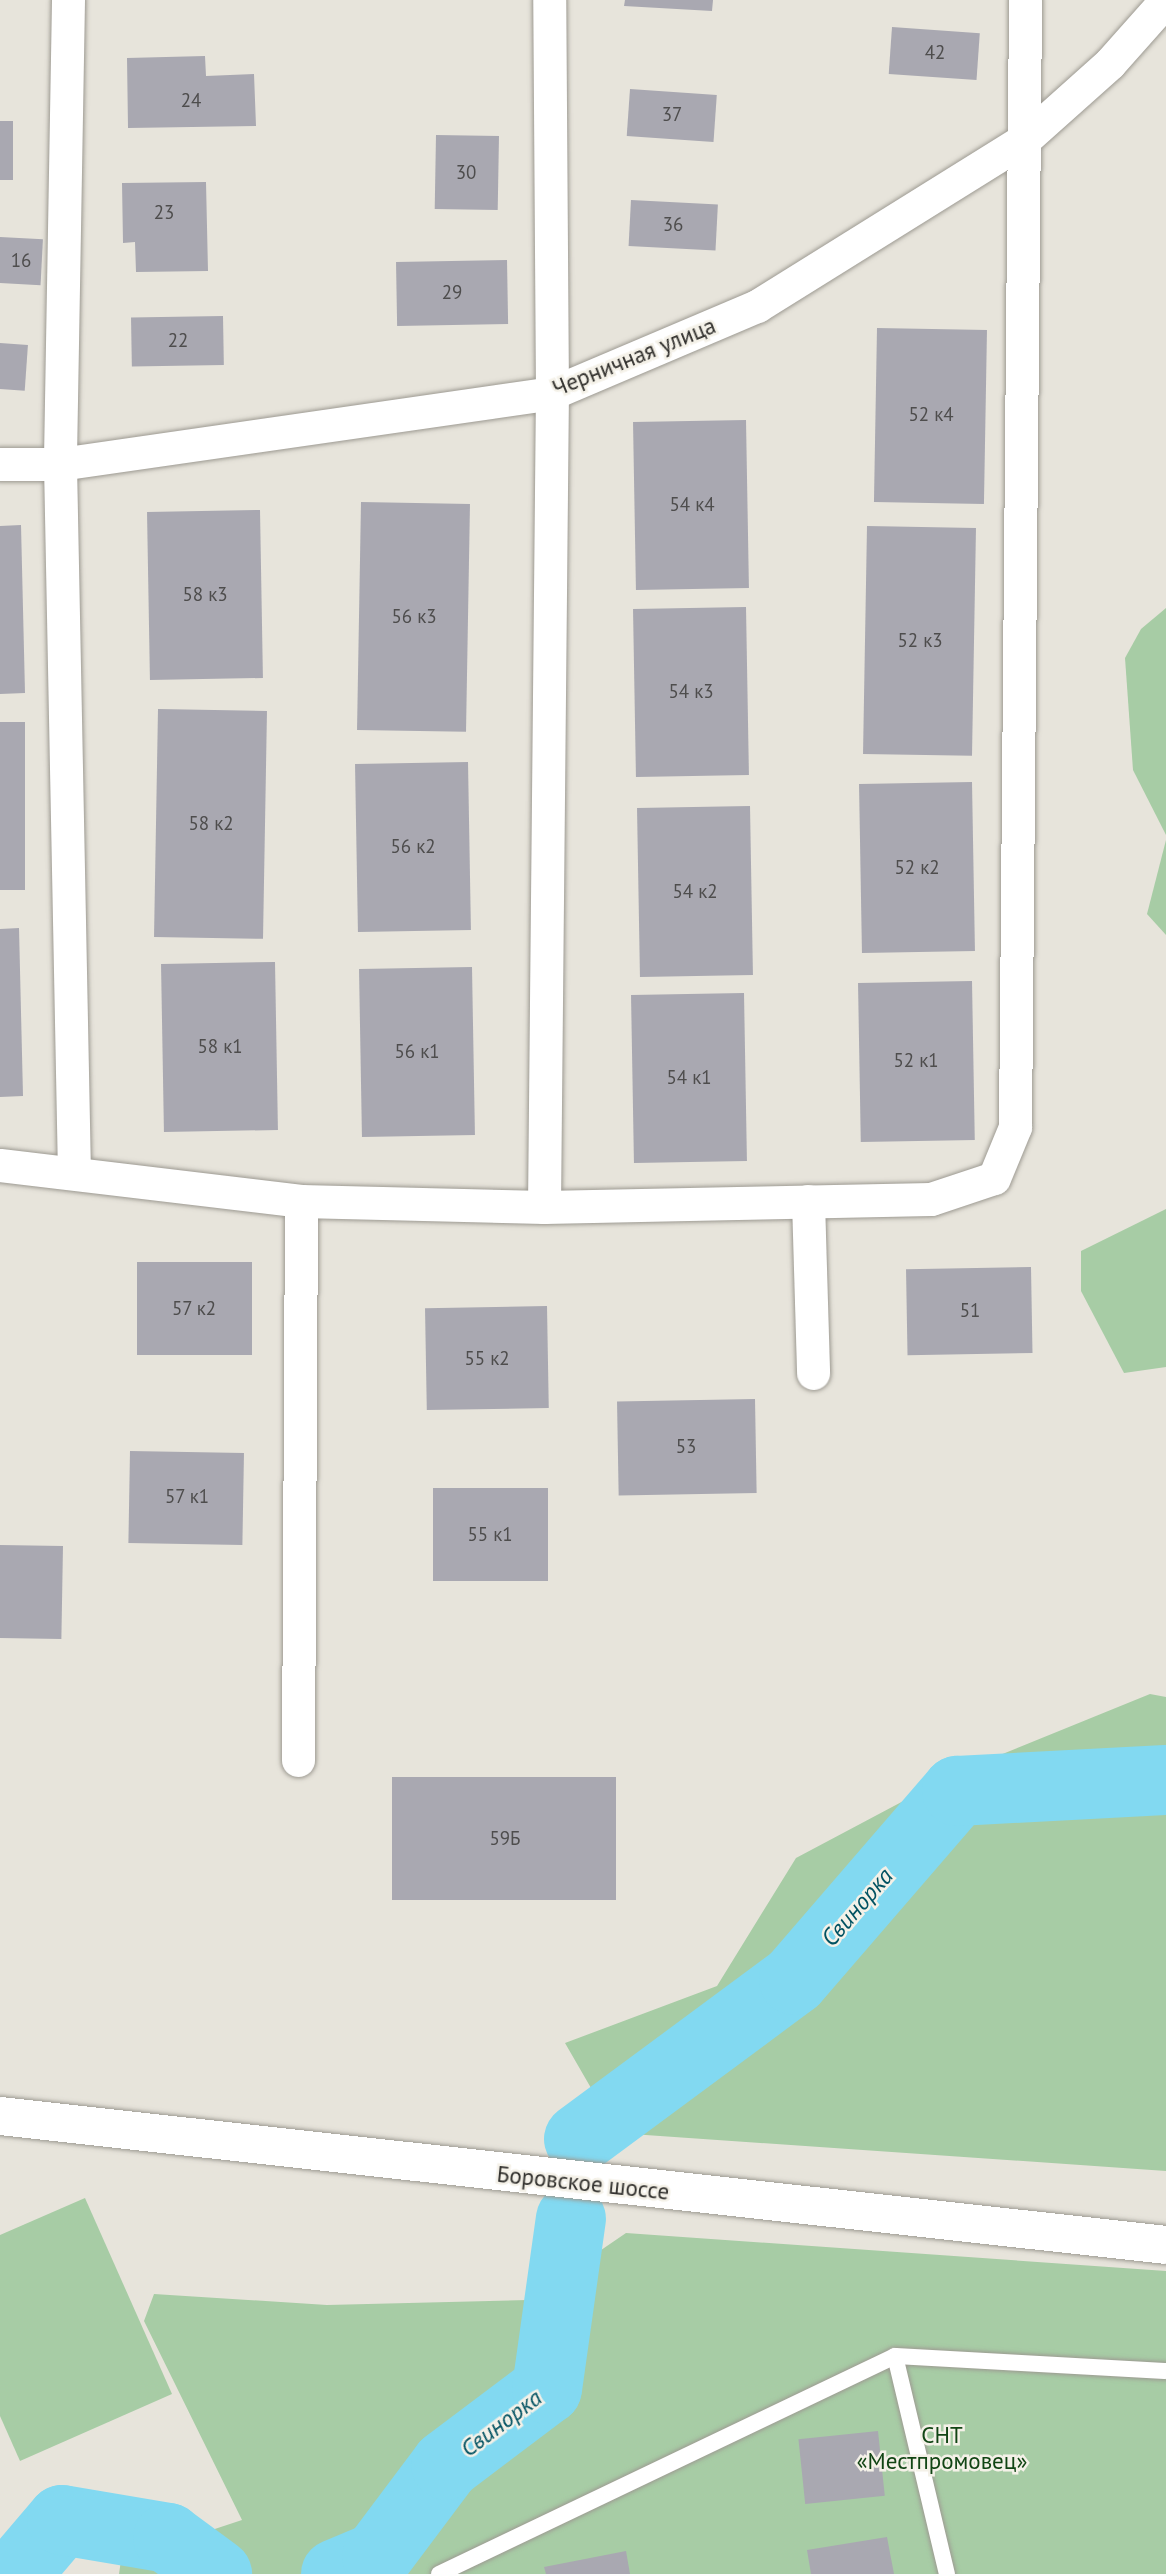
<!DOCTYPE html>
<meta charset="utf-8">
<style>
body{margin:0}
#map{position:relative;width:1166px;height:2574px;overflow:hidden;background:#e7e4db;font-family:"PT Sans",sans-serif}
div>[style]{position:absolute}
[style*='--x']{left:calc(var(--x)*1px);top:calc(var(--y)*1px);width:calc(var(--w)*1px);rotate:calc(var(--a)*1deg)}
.green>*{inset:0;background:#a7cca5}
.river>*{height:70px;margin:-35px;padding:0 35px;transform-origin:35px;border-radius:35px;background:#82d9f1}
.building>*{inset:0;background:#a9a8b1;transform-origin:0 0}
.roads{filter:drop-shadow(0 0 2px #9d9a92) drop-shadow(0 0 2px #9d9a92)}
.service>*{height:16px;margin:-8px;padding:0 8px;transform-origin:8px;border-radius:8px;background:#fff}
.minor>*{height:33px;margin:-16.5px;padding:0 16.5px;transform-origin:16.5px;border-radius:16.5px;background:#fff}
.secondary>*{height:38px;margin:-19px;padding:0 19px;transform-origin:19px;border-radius:19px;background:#fff}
span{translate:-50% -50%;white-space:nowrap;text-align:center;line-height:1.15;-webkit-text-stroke:5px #f4f1e8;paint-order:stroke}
.number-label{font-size:19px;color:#4e4d4d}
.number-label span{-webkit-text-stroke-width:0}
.street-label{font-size:23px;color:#302f2c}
.park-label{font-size:23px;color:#114514}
.water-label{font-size:24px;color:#015262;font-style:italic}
</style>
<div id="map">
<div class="green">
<i style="clip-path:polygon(1166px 608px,1166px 835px,1133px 770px,1125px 658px,1141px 629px)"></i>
<i style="clip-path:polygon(1166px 840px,1166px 935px,1147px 914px)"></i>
<i style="clip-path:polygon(1166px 1209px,1166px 1367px,1124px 1373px,1081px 1291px,1081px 1251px)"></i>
<i style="clip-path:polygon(1150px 1694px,1166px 1697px,1166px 2171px,617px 2133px,565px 2043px,717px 1986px,796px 1858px,958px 1772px)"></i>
<i style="clip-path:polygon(85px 2198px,172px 2394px,20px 2461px,0 2416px,0 2235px)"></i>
<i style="clip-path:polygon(626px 2233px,1166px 2271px,1166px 2574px,119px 2574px,121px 2560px,242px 2520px,144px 2321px,154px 2294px,327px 2305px,528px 2300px)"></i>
</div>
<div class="river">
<i style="--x:579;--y:2139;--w:267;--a:-36.5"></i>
<i style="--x:794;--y:1980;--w:250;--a:-49.2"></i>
<i style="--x:957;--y:1791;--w:209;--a:-3"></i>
<i style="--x:16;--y:2574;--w:71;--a:-49.6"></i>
<i style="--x:62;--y:2520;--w:108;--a:9.6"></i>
<i style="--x:168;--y:2538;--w:61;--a:36.3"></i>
<i style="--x:336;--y:2574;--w:44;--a:-22.5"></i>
<i style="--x:377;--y:2557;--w:115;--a:-53.1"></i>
<i style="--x:446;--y:2465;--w:126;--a:-37"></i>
<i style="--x:547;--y:2389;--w:172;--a:-82"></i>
</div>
<div class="building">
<i style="clip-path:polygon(625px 0,713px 0,712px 11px,624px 6px)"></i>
<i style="left:892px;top:27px;width:88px;height:47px;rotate:4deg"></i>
<i style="clip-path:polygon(205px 56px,206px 76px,254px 74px,256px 126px,128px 128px,127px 58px)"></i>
<i style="left:630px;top:89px;width:87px;height:47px;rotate:4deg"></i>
<i style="left:0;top:121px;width:13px;height:59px"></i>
<i style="left:436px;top:135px;width:63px;height:74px;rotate:1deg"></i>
<i style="clip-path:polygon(206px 182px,208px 271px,136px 272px,135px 242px,123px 243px,122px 183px)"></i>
<i style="left:631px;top:200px;width:87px;height:46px;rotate:3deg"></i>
<i style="left:0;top:237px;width:43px;height:46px;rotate:3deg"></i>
<i style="left:507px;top:260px;width:64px;height:111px;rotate:89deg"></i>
<i style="left:223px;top:316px;width:49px;height:92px;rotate:89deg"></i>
<i style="left:877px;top:328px;width:110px;height:174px;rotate:1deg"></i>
<i style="left:0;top:343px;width:28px;height:46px;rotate:4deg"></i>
<i style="left:746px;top:420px;width:168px;height:113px;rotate:89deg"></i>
<i style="left:361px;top:502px;width:109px;height:228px;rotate:1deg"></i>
<i style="left:260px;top:510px;width:168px;height:113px;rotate:89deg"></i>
<i style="clip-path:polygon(21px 525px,25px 693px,0 694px,0 526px)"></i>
<i style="left:867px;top:526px;width:109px;height:228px;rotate:1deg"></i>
<i style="left:746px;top:607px;width:168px;height:113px;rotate:89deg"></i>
<i style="left:158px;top:709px;width:109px;height:228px;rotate:1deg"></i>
<i style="left:0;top:722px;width:25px;height:168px"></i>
<i style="left:468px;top:762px;width:168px;height:113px;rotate:89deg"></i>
<i style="left:972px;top:782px;width:169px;height:113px;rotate:89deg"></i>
<i style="left:750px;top:806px;width:169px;height:113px;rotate:89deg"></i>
<i style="clip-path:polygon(19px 928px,23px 1096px,0 1097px,0 929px)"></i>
<i style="left:275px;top:962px;width:168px;height:114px;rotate:89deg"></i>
<i style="left:472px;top:967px;width:168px;height:113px;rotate:89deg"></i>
<i style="left:972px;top:981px;width:159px;height:114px;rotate:89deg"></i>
<i style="left:744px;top:993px;width:168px;height:113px;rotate:89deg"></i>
<i style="left:137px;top:1262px;width:115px;height:93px"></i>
<i style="left:1031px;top:1267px;width:86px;height:125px;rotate:89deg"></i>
<i style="left:547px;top:1306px;width:102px;height:122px;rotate:89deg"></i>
<i style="left:755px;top:1399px;width:94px;height:138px;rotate:89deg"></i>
<i style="left:130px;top:1451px;width:114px;height:92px;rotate:1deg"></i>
<i style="left:433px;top:1488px;width:115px;height:93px"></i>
<i style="left:0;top:1545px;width:63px;height:93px;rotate:1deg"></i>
<i style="left:616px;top:1777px;width:123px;height:224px;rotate:90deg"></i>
<i style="left:878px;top:2431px;width:65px;height:80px;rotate:84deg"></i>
<i style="clip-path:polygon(887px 2537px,894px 2574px,811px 2574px,807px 2550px)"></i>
<i style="clip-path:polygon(626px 2551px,630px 2574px,546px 2574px,544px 2567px)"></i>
</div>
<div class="roads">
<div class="service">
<i style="--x:895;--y:2356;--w:224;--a:76.6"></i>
<i style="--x:439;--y:2574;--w:505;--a:-25.55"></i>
<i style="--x:895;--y:2356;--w:271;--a:3.2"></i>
</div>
<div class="minor">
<i style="--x:68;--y:0;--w:464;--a:91"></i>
<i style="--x:60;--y:464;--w:709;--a:88.87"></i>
<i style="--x:0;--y:464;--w:60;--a:0"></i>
<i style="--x:60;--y:464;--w:497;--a:-8.2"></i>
<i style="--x:552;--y:393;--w:223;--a:-23"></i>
<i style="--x:757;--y:306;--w:314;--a:-31.9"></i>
<i style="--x:1024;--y:140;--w:115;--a:-41.8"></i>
<i style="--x:1110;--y:63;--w:84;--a:-48.4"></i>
<i style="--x:0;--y:1165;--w:303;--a:6.8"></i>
<i style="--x:301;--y:1201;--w:243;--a:1.4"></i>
<i style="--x:544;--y:1207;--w:387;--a:-1.2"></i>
<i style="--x:931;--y:1199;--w:66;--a:-18.4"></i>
<i style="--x:994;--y:1178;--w:55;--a:-67.6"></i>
<i style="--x:1015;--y:1127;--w:1127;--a:-89.49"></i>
<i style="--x:808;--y:1201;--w:172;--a:88.3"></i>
<i style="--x:544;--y:1207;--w:814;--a:-89.44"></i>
<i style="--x:552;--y:393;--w:393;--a:-90.4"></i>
<i style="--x:298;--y:1760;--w:559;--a:-89.69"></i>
</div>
<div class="secondary">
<i style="--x:0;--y:2116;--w:1173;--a:6.31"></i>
</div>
</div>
<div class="number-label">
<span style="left:935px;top:53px">42</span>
<span style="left:191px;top:101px">24</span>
<span style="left:672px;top:115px">37</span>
<span style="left:466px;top:173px">30</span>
<span style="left:164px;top:213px">23</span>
<span style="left:673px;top:225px">36</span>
<span style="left:21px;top:261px">16</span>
<span style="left:452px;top:293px">29</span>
<span style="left:178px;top:341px">22</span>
<span style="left:931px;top:415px">52 к4</span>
<span style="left:692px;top:505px">54 к4</span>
<span style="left:205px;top:595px">58 к3</span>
<span style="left:414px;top:617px">56 к3</span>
<span style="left:920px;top:641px">52 к3</span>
<span style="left:691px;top:692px">54 к3</span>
<span style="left:211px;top:824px">58 к2</span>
<span style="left:413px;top:847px">56 к2</span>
<span style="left:917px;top:868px">52 к2</span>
<span style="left:695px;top:892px">54 к2</span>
<span style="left:220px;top:1047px">58 к1</span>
<span style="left:417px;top:1052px">56 к1</span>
<span style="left:916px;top:1061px">52 к1</span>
<span style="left:689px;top:1078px">54 к1</span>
<span style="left:194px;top:1309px">57 к2</span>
<span style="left:970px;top:1311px">51</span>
<span style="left:487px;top:1359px">55 к2</span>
<span style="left:686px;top:1447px">53</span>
<span style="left:187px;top:1497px">57 к1</span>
<span style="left:490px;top:1535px">55 к1</span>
<span style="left:505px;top:1839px">59Б</span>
</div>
<div class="street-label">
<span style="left:634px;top:357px;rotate:-22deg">Черничная улица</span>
<span style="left:583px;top:2183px;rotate:6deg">Боровское шоссе</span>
</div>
<div class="park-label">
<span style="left:942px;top:2448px">СНТ<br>«Местпромовец»</span>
</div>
<div class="water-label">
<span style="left:857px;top:1907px;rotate:-49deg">Свинорка</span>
<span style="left:501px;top:2423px;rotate:-37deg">Свинорка</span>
</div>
</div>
